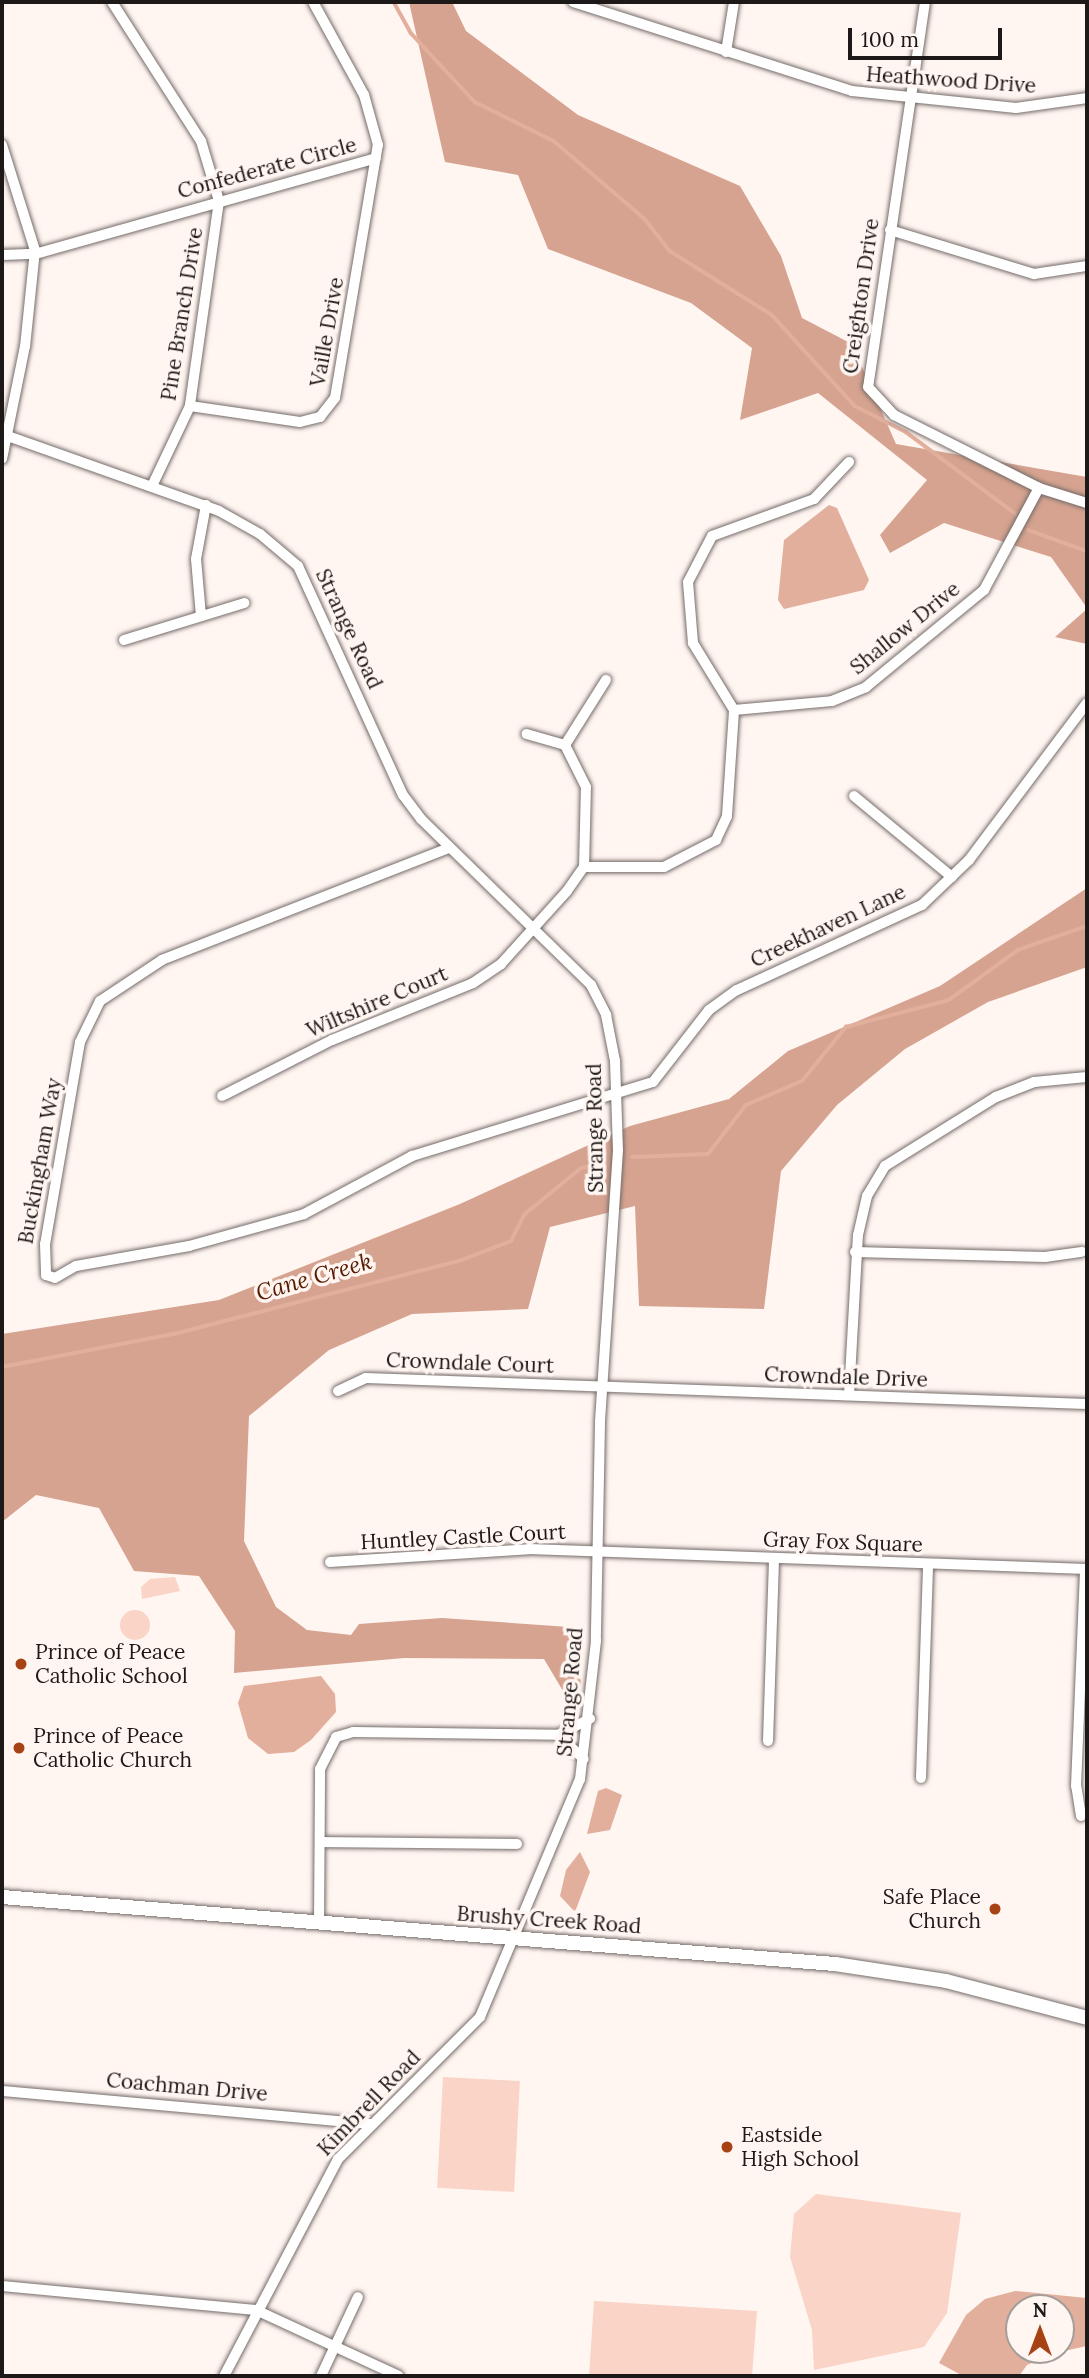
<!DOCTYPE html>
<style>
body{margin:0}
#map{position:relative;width:1089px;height:2378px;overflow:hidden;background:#fff5f1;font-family:Lora,serif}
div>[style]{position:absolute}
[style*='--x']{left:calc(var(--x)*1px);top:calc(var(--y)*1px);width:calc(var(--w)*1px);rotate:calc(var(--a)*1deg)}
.green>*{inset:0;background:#fad4c6;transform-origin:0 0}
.round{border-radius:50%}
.forest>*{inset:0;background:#d6a390}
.water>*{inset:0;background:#e2af9c}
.stream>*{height:3.5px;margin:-1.75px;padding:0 1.75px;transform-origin:1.75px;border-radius:1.75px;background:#e2af9c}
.roads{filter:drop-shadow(0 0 2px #756c69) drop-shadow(0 0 2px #756c69)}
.minor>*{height:10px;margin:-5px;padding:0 5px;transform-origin:5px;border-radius:5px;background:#fff}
.tertiary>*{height:14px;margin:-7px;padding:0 7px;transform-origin:7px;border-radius:7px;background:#fff}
.dots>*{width:19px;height:19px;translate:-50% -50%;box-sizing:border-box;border:4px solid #fff5f1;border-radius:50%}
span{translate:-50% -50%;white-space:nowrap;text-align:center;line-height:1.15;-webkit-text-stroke:7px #fff5f1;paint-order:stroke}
.street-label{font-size:21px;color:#1d1918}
.poi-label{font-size:21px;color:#1d1918}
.left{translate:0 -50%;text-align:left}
.right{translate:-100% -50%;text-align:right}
.water-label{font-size:23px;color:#581b00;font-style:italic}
.frame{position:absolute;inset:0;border:4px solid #1d1918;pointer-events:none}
.north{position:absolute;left:1005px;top:2294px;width:70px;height:70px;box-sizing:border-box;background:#fff5f1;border:2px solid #a59d9a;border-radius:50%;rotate:0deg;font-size:19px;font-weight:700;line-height:28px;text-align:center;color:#1d1918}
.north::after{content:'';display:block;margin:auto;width:24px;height:32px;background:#a74214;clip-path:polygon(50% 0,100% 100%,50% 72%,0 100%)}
.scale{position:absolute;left:848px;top:28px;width:154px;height:32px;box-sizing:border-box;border:4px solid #1d1918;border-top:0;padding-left:9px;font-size:21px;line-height:24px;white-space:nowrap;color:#1d1918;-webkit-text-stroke:5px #fff5f1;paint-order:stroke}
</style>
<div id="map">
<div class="green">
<i style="clip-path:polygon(175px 1577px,180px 1591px,142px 1599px,141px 1587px,150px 1579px)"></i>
<i class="round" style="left:120px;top:1610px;width:30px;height:30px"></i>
<i style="left:443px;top:2077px;width:77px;height:111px;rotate:3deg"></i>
<i style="clip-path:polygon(816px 2194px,961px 2213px,947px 2313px,924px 2347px,814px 2370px,812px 2330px,790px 2257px,794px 2214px)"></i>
<i style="clip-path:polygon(594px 2301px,757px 2311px,752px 2376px,589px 2376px)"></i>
</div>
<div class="forest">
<i style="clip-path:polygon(409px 2px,452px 2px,466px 31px,578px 115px,740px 186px,781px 256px,802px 318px,852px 344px,896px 444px,1087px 477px,1087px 608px,1051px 557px,944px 523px,890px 553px,880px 535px,927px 480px,818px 393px,740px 420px,752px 348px,691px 303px,548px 249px,518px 175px,445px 162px)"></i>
<i style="clip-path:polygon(1087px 609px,1087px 644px,1055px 637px)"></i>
<i style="clip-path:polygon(1087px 888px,1087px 967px,988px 1002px,905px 1049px,837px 1105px,781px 1171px,764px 1309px,639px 1306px,635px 1206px,550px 1227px,528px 1309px,412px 1314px,329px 1350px,249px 1416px,244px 1541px,276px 1607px,307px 1630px,351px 1635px,359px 1624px,442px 1618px,583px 1628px,580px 1693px,563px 1691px,544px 1659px,404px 1658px,234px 1673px,235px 1631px,199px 1576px,134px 1571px,99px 1508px,36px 1495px,2px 1522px,2px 1334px,219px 1300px,460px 1204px,630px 1126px,729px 1099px,788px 1051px,940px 986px)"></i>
</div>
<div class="water">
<i style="clip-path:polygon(829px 505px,837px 508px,869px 580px,864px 590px,784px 609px,778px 600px,784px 540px)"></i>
<i style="clip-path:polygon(321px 1676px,335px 1694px,336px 1712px,311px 1740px,294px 1752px,268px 1754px,248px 1738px,238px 1703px,244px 1686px)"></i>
<i style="clip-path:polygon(606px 1788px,622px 1795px,610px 1830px,587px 1834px,598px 1791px)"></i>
<i style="clip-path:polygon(580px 1852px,590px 1872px,575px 1912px,560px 1896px,566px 1870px)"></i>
<i style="clip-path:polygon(evenodd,1015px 2291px,1087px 2298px,1087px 2346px,1055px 2353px,1027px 2365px,1019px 2376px,963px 2376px,939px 2363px,966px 2315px,985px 2299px,1015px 2291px,1061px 2308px,1061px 2350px,1019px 2350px,1019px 2308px,1061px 2308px)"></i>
</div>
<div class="stream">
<i style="--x:394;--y:2;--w:35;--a:61"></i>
<i style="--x:411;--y:33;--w:94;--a:47.2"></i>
<i style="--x:475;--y:102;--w:88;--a:26.3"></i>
<i style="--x:554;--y:141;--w:120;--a:40.6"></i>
<i style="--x:645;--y:219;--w:41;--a:52"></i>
<i style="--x:670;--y:251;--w:120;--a:32.1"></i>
<i style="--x:772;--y:315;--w:123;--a:47.6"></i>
<i style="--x:855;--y:406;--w:57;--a:27"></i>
<i style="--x:906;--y:432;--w:137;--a:36.7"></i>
<i style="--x:1028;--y:530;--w:63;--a:19.6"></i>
<i style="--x:632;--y:1157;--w:76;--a:-2.3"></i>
<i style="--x:708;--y:1154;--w:62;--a:-52.2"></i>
<i style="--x:746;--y:1105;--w:61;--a:-23.2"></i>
<i style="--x:802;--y:1081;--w:70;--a:-50.8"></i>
<i style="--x:846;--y:1027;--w:106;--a:-14.7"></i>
<i style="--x:949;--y:1000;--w:85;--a:-35.9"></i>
<i style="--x:1018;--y:950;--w:73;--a:-19.2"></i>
<i style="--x:2;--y:1367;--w:179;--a:-10.9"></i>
<i style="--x:178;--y:1333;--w:293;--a:-14.4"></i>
<i style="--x:462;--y:1260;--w:53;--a:-21.2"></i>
<i style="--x:511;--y:1241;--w:30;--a:-63"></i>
<i style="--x:525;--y:1214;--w:72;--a:-39.4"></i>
<i style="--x:581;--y:1168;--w:23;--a:-10"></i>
</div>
<div class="roads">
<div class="minor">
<i style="--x:112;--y:2;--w:165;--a:57.4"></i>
<i style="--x:201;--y:141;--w:63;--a:73.3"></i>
<i style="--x:219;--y:201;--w:207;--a:98.1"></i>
<i style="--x:190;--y:406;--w:89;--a:115.4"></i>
<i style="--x:573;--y:2;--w:293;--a:17.7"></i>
<i style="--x:852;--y:91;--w:165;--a:5.9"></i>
<i style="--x:1016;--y:108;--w:72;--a:-8"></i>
<i style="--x:925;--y:2;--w:389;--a:98.4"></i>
<i style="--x:868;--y:387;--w:38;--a:47"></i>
<i style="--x:894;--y:415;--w:162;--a:26.7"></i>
<i style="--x:1039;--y:488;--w:50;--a:17.4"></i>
<i style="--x:726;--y:52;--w:51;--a:-80.9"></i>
<i style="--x:2;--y:145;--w:110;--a:72.6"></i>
<i style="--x:35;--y:250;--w:97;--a:95.9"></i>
<i style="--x:25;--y:346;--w:115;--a:101.5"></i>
<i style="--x:890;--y:230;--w:151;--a:17"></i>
<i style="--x:1034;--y:274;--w:54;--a:-8.6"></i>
<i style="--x:2;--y:255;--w:33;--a:-2"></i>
<i style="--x:35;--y:254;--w:354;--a:-15.7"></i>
<i style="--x:190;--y:406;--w:111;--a:8.3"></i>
<i style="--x:300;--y:422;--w:21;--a:-14"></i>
<i style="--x:320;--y:417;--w:24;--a:-52"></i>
<i style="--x:335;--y:398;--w:257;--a:-80.4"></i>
<i style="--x:378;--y:145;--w:52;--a:-105.6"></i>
<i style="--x:364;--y:95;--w:106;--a:-118.7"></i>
<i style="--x:2;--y:434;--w:230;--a:19.5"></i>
<i style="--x:219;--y:511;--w:47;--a:29.3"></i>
<i style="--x:260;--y:534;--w:50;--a:40.1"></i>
<i style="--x:298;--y:566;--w:252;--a:65.4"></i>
<i style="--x:403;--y:795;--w:30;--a:53"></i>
<i style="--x:421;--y:819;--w:238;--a:44.3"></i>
<i style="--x:591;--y:985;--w:34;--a:63"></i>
<i style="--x:606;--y:1015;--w:47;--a:78.9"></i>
<i style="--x:615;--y:1061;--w:89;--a:88.1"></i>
<i style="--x:618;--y:1150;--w:274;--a:93.8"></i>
<i style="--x:600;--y:1423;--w:218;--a:91.1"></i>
<i style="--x:596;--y:1641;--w:139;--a:96.6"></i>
<i style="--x:580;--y:1779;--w:258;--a:112.8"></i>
<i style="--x:480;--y:2017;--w:201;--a:135"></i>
<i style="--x:338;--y:2159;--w:245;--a:117.7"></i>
<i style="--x:201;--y:616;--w:57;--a:-95"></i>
<i style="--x:196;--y:559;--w:55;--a:-79.5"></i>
<i style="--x:124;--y:640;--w:126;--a:-17.1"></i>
<i style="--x:734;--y:710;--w:98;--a:-5.2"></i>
<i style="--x:832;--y:701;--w:37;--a:-22"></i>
<i style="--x:866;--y:687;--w:153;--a:-39.4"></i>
<i style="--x:984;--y:590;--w:116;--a:-61.7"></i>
<i style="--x:565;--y:745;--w:77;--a:-57.8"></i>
<i style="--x:854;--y:796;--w:127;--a:39.6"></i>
<i style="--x:449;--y:848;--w:308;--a:158.7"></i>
<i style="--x:162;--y:960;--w:74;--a:146.5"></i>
<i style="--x:100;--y:1001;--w:46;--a:116"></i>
<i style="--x:80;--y:1042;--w:205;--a:99.8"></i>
<i style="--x:45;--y:1244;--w:31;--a:88"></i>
<i style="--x:46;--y:1275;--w:9;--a:18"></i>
<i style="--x:55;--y:1278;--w:24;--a:-30"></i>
<i style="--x:76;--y:1266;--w:115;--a:-10"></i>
<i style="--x:189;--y:1246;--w:119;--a:-15.5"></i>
<i style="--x:304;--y:1214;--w:123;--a:-28.2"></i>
<i style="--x:412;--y:1156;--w:252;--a:-17.1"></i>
<i style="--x:653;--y:1082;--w:91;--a:-52.1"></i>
<i style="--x:709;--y:1010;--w:34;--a:-36"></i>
<i style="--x:737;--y:990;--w:204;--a:-24.7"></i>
<i style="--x:922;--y:905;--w:65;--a:-43.8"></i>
<i style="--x:969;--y:860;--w:196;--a:-53.1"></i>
<i style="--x:584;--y:867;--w:80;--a:0"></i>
<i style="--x:664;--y:867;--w:59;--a:-27.4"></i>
<i style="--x:716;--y:840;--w:26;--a:-65"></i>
<i style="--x:727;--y:816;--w:106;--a:-86.2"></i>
<i style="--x:734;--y:710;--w:79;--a:-121.5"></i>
<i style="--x:693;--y:643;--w:61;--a:-94.7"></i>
<i style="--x:688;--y:582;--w:52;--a:-62.4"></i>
<i style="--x:712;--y:536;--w:109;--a:-19.9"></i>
<i style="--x:814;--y:499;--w:51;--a:-46.6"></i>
<i style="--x:222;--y:1096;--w:123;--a:-27"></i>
<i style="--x:332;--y:1040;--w:152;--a:-22"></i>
<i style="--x:473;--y:983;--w:34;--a:-34"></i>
<i style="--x:501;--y:964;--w:98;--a:-47.9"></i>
<i style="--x:567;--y:891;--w:29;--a:-55"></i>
<i style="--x:584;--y:867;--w:80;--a:-88.6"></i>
<i style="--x:586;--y:787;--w:47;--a:-116.6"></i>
<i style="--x:565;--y:745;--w:40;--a:-164"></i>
<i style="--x:855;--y:1252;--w:190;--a:1.5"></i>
<i style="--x:1045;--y:1257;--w:37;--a:-8"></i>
<i style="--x:338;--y:1391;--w:31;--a:-25"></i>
<i style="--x:366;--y:1378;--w:721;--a:2.07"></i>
<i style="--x:849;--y:1395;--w:160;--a:-86.8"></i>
<i style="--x:858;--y:1235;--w:40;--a:-77"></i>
<i style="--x:867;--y:1196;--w:35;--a:-59"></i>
<i style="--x:885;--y:1166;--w:131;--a:-31.9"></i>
<i style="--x:996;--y:1097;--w:41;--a:-21.5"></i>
<i style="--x:1034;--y:1082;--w:53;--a:-5.4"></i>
<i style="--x:330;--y:1562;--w:199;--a:-3.7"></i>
<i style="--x:529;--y:1549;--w:558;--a:2.05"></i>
<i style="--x:558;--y:1735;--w:35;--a:43"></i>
<i style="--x:768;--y:1741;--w:183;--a:-88.1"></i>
<i style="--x:921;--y:1778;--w:214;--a:-88.1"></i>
<i style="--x:1081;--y:1816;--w:30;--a:-99"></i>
<i style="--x:1076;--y:1786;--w:217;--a:-87.6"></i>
<i style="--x:320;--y:1842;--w:197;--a:0.6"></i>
<i style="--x:319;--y:1924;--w:155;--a:-89.6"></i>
<i style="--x:320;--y:1769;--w:36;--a:-63"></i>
<i style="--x:336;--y:1737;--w:18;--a:-16"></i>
<i style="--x:353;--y:1732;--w:205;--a:0.8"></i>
<i style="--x:558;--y:1735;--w:36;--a:-27"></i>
<i style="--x:2;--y:2091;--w:368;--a:5.1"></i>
<i style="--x:2;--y:2286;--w:255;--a:5.4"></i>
<i style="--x:256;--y:2310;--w:157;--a:24.8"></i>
<i style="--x:321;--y:2376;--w:87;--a:-64.9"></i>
</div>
<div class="tertiary">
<i style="--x:2;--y:1897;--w:836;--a:4.6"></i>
<i style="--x:835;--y:1964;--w:112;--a:8.7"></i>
<i style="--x:946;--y:1981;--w:146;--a:14.7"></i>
</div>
</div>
<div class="dots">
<i style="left:21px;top:1664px;background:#a74214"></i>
<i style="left:19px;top:1748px;background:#a74214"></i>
<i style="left:995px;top:1909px;background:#a74214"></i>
<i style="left:727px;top:2147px;background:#a74214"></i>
</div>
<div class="street-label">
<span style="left:951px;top:80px;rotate:4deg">Heathwood Drive</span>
<span style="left:267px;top:168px;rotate:-15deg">Confederate Circle</span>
<span style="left:861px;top:296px;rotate:-82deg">Creighton Drive</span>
<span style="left:182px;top:314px;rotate:-81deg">Pine Branch Drive</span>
<span style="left:327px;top:332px;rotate:-80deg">Vaille Drive</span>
<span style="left:905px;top:628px;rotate:-39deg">Shallow Drive</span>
<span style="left:349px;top:629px;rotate:65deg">Strange Road</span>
<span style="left:828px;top:926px;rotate:-25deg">Creekhaven Lane</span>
<span style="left:377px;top:1002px;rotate:-23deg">Wiltshire Court</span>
<span style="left:595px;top:1128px;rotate:-91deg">Strange Road</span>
<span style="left:40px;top:1161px;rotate:-80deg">Buckingham Way</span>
<span style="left:470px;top:1363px;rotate:2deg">Crowndale Court</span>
<span style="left:846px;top:1377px;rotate:2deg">Crowndale Drive</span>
<span style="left:463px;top:1537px;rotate:-3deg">Huntley Castle Court</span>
<span style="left:843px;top:1542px;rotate:2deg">Gray Fox Square</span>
<span style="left:570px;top:1692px;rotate:-85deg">Strange Road</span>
<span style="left:549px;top:1920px;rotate:4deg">Brushy Creek Road</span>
<span style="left:187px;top:2087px;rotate:5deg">Coachman Drive</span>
<span style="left:369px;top:2103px;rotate:-46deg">Kimbrell Road</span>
</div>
<div class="poi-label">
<span class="left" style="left:35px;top:1664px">Prince of Peace<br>Catholic School</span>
<span class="left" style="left:33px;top:1748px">Prince of Peace<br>Catholic Church</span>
<span class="right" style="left:981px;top:1909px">Safe Place<br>Church</span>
<span class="left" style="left:741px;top:2147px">Eastside<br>High School</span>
</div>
<div class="water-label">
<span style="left:314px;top:1277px;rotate:-16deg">Cane Creek</span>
</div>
<div class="frame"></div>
<div class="north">N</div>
<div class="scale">100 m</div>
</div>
